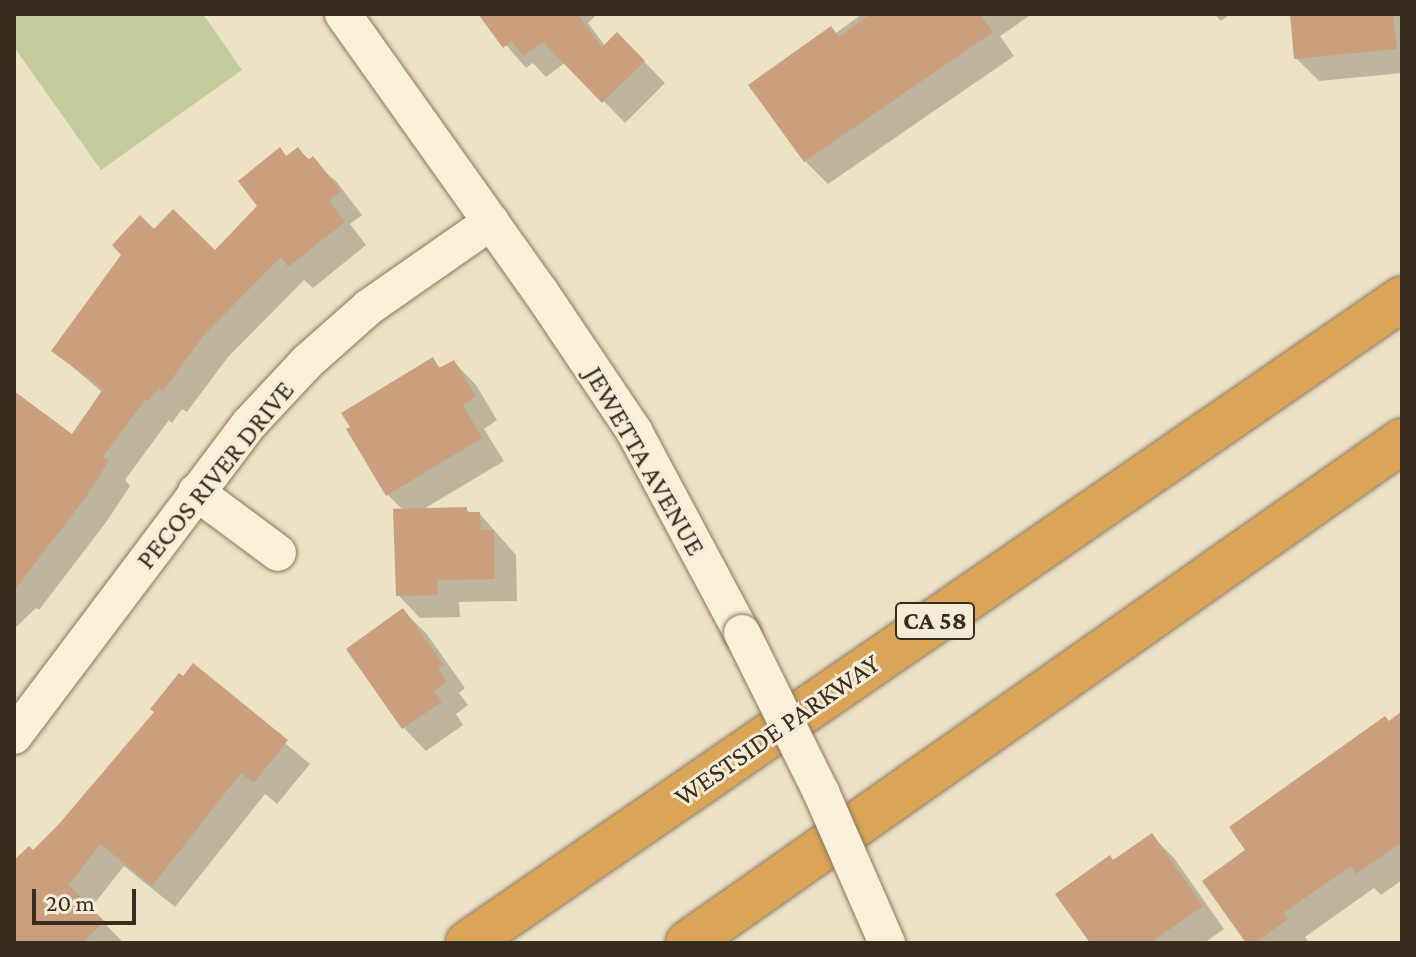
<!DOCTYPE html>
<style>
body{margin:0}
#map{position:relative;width:1416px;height:957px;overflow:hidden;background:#ede2c6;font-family:"Crimson Pro",serif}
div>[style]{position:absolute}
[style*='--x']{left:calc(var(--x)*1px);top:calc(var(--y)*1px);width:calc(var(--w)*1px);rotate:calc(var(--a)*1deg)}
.green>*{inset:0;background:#c4cb9a}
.shadow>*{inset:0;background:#0003}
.building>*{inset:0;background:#ca9f7d}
.roads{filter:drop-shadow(0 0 2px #88755c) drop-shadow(0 0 2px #88755c)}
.minor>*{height:36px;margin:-18px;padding:0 18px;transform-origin:18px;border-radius:18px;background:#f8f0d9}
.highway>*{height:44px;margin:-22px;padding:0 22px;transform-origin:22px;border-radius:22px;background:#daa559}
.bridges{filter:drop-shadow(0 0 2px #88755c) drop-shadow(0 0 2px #88755c)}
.minor-bridge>*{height:36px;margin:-18px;padding:0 18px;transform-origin:18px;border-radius:18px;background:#f8f0d9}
span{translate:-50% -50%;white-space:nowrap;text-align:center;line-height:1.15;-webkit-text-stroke:6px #f5ecd5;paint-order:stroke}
.shield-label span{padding:2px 6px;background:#f5ecd5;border:2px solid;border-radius:6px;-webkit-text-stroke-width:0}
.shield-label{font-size:26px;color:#382c1f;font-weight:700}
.street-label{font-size:28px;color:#382c1f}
.frame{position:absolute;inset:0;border:16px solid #382c1f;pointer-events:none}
.scale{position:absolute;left:32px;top:889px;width:104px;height:36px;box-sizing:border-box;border:4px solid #382c1f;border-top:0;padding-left:10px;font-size:24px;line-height:28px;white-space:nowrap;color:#382c1f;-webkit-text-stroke:6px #f5ecd5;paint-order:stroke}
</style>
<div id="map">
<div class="green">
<i style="clip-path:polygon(14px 14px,203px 14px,242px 70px,101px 170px,14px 47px)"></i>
</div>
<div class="shadow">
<i style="clip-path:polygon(479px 14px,597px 14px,588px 23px,605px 46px,617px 34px,665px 83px,625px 123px,566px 62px,546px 77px,533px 63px,526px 68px)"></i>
<i style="clip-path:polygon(862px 14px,1032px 14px,1000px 36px,1014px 56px,828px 184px,805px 161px,836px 33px)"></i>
<i style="clip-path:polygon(1214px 14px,1230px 14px,1221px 21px)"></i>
<i style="clip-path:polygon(1292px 14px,1402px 14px,1402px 73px,1319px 81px,1296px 58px)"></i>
<i style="clip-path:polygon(298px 150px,336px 181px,362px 215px,350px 224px,366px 245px,313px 288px,304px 280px,228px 357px,187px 412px,182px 409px,172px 423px,169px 420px,125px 480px,130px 486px,107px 521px,39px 610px,36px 608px,14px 629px,14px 403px,73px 437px,103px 393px,54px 351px,154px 232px,215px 253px,260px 206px,287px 158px)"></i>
<i style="clip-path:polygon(432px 360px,442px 369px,454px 362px,476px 385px,497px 420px,484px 429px,504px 461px,422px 510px,466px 509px,471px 514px,480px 514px,516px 555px,517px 601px,459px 602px,460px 617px,420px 618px,398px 595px,403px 510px,387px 494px)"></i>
<i style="clip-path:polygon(403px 611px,426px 633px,465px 688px,459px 693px,468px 705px,456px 714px,463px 725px,426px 751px,404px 728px,349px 650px)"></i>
<i style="clip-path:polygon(193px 666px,310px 764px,277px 804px,265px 794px,175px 907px,124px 866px,90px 909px,124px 943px,14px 943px,14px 863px,33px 853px,60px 826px)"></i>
<i style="clip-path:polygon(1402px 714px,1402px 880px,1381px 895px,1374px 888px,1305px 937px,1309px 943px,1249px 943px,1248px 850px)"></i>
<i style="clip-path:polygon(1151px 835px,1174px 858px,1224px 929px,1204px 943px,1092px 943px,1114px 862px)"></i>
</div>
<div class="building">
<i style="clip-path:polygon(478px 14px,582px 14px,579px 16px,602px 47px,617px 32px,645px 61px,602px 103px,543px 42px,523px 56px,512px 41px,503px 48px)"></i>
<i style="clip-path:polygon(870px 14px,980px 14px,993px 32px,804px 162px,748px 85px,831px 26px,839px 37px)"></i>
<i style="clip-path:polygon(1290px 14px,1393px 14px,1397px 49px,1294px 59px)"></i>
<i style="clip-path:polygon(280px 147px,286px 156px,298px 147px,308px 160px,313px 156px,341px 191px,329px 201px,345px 222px,288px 267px,281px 257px,205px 334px,163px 391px,159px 388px,148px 401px,146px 399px,103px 457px,109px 461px,85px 498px,14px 591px,14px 391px,72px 434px,103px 389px,51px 351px,121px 255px,112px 245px,140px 215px,154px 229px,173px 209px,215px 250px,257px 206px,238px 181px)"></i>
<i style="clip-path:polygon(433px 357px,439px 368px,454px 360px,476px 396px,463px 405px,482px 438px,386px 496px,346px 429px,350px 427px,341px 413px)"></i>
<i style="clip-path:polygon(467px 507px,467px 512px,480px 512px,481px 530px,494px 530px,495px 579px,437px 580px,438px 595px,396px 596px,393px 509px)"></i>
<i style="clip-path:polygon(403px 608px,444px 665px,438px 669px,447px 682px,434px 691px,442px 702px,402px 729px,346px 649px)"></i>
<i style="clip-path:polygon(193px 663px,288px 740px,254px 783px,241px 773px,152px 886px,100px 844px,69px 885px,104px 921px,83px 943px,14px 943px,14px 860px,29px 846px,33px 850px,59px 824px,154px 712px,150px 709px,179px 673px,183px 676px)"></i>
<i style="clip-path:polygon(1402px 711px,1402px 842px,1356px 874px,1351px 866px,1283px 913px,1288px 919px,1255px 943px,1246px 943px,1202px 881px,1245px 850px,1229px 827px,1385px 716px,1389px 721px)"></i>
<i style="clip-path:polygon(1152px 833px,1203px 906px,1150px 943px,1090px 943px,1055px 894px,1110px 855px,1113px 860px)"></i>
</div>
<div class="roads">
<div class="minor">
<i style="--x:343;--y:14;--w:340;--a:54.6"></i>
<i style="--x:540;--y:291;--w:169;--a:56.1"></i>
<i style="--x:634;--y:431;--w:229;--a:61.9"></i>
<i style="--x:196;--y:492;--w:102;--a:36.6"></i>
<i style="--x:14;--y:736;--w:392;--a:-53"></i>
<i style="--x:250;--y:423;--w:83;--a:-46.9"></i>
<i style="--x:307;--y:362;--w:83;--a:-41.6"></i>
<i style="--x:369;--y:307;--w:149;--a:-34.9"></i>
</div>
<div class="highway">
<i style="--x:468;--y:943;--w:1135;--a:-34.59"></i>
<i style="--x:688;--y:943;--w:873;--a:-35.11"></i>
</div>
</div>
<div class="bridges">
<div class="minor-bridge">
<i style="--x:742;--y:633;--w:178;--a:63.6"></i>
<i style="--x:821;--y:792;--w:165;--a:66.4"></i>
</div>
</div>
<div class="shield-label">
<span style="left:935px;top:621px">CA 58</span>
</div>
<div class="street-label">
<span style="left:645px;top:461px;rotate:60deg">JEWETTA AVENUE</span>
<span style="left:215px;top:475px;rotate:-51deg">PECOS RIVER DRIVE</span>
<span style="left:777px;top:730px;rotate:-35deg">WESTSIDE PARKWAY</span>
</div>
<div class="frame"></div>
<div class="scale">20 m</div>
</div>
